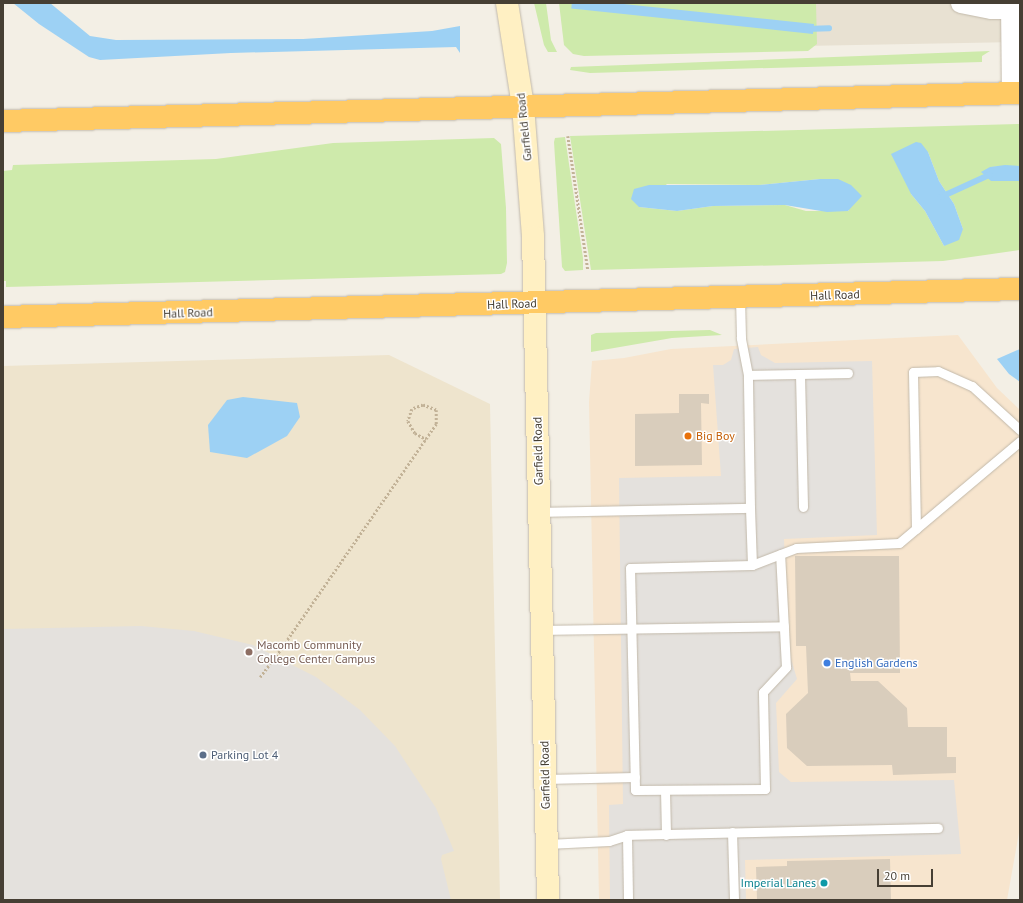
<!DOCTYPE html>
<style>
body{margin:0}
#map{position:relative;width:1023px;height:903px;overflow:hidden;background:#f3efe5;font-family:"PT Sans",sans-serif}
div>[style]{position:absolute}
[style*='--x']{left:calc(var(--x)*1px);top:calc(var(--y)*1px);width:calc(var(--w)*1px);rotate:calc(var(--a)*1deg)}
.residential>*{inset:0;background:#e8e1d2}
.commercial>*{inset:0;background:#f7e5ce}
.education>*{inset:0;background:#eee4cd}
.green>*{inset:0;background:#ceeaab}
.parking>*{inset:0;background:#e4e1dd}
.water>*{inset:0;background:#9dd1f4;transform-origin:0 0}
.stream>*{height:5.5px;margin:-2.75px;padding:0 2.75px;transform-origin:2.75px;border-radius:2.75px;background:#9dd1f4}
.building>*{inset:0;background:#d9cdbc}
.path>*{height:2.5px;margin-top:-1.25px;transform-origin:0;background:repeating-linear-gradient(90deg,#c2b297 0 2px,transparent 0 4px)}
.roads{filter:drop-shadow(0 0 1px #c2b9aa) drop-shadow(0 0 1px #c2b9aa)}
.lane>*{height:9px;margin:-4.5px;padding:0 4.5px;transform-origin:4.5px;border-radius:4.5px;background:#fff}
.street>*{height:19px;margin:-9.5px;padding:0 9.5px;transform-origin:9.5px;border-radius:9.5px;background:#fff}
.secondary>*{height:22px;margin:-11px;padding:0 11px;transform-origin:11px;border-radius:11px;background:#fff0c3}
.highway>*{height:22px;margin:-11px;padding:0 11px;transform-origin:11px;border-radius:11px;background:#ffca64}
.dots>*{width:11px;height:11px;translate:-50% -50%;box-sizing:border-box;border:2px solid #fff;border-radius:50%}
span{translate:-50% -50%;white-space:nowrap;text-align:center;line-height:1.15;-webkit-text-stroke:3px #fff;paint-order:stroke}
.street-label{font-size:12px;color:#463f34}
.food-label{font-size:12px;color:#c56008}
.left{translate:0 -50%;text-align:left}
.education-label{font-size:12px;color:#785e54}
.shop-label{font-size:12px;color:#366cbe}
.service-label{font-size:12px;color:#4e5e75}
.culture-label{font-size:12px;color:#0d838f}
.right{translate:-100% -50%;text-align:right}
.frame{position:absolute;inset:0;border:4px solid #463f34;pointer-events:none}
.scale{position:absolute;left:877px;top:869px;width:56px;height:18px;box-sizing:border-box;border:2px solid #463f34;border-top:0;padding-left:5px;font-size:12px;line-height:14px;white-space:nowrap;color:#463f34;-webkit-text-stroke:3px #fff;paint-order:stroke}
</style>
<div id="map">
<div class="residential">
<i style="clip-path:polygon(733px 3px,1020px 3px,1020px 42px,753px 47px)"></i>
</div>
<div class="commercial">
<i style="clip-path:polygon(958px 335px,997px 388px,1020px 410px,1020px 827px,1007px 900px,599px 900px,589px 402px,592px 361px,624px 358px,671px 349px)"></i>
</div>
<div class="education">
<i style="clip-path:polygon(389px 355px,490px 404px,500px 900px,3px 900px,3px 366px)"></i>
</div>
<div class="green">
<i style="clip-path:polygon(534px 3px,546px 3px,551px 40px,557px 52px,548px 52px,544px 45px)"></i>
<i style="clip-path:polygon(559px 3px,816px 3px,817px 44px,808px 51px,584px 56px,573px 54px,564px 45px)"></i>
<i style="clip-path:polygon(990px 51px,982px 56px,982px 62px,590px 73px,570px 70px,571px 67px)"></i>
<i style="clip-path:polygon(evenodd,1020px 124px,1020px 166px,990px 167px,991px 181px,1020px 181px,1020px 250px,943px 261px,591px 270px,570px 136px,1020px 124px,928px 152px,939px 181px,954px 204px,963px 229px,944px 246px,925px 211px,911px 194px,928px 152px,1020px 124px,820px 179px,849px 211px,806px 211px,785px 205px,713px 206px,677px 211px,639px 207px,667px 184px,759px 185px,820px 179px)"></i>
<i style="clip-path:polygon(565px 137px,583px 258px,583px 270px,565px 271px,562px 267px,554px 142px,555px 138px)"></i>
<i style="clip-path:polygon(494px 138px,501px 144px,506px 208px,507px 263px,505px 272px,501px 274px,6px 287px,6px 281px,3px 281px,3px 171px,12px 170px,13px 165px,216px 159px,333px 143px)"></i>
<i style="clip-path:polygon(710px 330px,722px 335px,672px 338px,591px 352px,591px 335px,596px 333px)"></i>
</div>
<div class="parking">
<i style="clip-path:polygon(758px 347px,761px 355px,775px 363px,872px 361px,877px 535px,784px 539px,789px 652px,797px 679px,776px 703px,779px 772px,791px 782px,954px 780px,961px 854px,745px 860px,746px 900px,610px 900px,609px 805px,623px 804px,619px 478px,721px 476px,713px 365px,723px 365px,731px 360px,734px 349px)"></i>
<i style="clip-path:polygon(141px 626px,194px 631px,253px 645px,316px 677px,360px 710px,395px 746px,436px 808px,454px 851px,442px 855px,441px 859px,451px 900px,3px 900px,3px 629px)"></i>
</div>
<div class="water">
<i style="clip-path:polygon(13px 3px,50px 3px,90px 36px,116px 40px,303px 39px,432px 31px,460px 26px,460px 53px,456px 47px,231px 53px,100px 60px,89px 57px,39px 24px)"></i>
<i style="left:814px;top:24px;width:10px;height:243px;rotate:96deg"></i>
<i style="clip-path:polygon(916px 142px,921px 143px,928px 152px,939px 181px,954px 204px,963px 229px,959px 240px,944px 246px,925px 211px,911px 194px,891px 154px)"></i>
<i style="clip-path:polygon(1005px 165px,1020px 166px,1020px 181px,991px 181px,981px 172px,990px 167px)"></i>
<i style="clip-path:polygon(820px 179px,838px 179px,851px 185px,862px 196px,848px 211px,827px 212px,785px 205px,713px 206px,677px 211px,639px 207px,631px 199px,634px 189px,649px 185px,759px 185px)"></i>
<i style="clip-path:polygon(1020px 349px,1020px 382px,1009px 374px,997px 359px)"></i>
<i style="clip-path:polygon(243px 397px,297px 403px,300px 417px,287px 436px,247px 458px,210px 452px,208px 425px,227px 400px)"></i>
</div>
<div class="stream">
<i style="--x:806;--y:29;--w:23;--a:-2"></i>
<i style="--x:941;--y:197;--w:53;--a:-24.6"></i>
</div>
<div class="building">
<i style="clip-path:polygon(679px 394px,709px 394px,709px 404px,701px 403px,702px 465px,635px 466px,635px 414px,679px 413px)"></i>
<i style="clip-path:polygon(795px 556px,899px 556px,900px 673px,850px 673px,851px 681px,878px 681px,907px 708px,908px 727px,947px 727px,947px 757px,956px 757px,956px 773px,893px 775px,892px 765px,807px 766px,787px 748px,786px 714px,808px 693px,806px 646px,796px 646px)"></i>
<i style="clip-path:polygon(890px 859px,891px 900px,757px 900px,756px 867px,787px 866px,787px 861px)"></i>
</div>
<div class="path">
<i style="--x:568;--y:136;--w:135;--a:81.5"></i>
<i style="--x:260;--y:677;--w:26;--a:-53"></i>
<i style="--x:276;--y:656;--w:282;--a:-55.4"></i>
<i style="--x:436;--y:424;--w:14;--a:-90"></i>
<i style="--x:436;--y:410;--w:14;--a:-159"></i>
<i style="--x:423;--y:405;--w:12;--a:160"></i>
<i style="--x:412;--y:409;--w:13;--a:108"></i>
<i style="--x:408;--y:421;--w:14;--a:60"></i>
<i style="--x:415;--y:433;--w:13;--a:29"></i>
</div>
<div class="roads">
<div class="lane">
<i style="--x:800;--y:374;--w:133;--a:88.7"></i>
<i style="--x:748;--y:375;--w:100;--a:-1.1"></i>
<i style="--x:750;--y:508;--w:57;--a:88"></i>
<i style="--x:752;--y:565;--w:47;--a:-21.1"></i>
<i style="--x:796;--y:548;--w:103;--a:-2.8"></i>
<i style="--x:899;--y:543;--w:158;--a:-40.1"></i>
<i style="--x:539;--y:512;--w:211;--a:-1.1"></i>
<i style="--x:750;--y:508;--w:133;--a:-90.9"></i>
<i style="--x:748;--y:375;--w:38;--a:-101"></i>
<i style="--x:741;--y:338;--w:41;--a:-91.4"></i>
<i style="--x:916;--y:529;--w:157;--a:-91.1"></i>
<i style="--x:913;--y:372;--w:25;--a:-2"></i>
<i style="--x:938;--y:371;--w:37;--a:24"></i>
<i style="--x:972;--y:386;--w:65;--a:42.5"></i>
<i style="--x:752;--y:565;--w:122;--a:178.6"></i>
<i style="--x:630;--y:568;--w:222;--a:88.7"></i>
<i style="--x:635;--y:790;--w:130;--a:-0.4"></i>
<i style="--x:765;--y:789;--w:97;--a:-91.2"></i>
<i style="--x:763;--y:692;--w:34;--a:-47"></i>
<i style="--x:786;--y:667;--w:113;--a:-93"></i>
<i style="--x:542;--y:630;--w:242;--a:-0.9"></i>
<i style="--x:545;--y:779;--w:90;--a:-1.3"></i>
<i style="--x:665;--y:790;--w:45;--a:88.7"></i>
<i style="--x:732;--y:832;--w:68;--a:88.3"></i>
<i style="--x:627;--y:835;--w:65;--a:89.1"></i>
<i style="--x:547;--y:844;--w:62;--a:-2.8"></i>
<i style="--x:609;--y:841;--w:19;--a:-18"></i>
<i style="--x:627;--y:835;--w:311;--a:-1.3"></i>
</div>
<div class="street">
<i style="--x:960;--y:3;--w:32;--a:11"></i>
<i style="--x:991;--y:9;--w:29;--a:0"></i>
<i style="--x:1010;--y:3;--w:90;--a:89.4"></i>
</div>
<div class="secondary">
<i style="--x:507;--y:3;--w:104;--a:81.2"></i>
<i style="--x:523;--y:106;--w:131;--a:85.6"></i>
<i style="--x:533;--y:237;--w:663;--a:88.7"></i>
</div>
<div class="highway">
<i style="--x:3;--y:121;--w:1017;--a:-1.58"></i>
<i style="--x:3;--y:317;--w:1017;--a:-1.58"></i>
</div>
</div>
<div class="dots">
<i style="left:688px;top:436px;background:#e8710a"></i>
<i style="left:249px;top:652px;background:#8d6e63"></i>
<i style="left:827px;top:663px;background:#3f7fe0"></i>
<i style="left:203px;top:755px;background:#5c6f8a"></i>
<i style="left:824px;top:883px;background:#0f9aa8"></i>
</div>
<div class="street-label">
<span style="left:524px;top:127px;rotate:-96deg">Garfield Road</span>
<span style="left:835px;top:295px;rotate:-2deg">Hall Road</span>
<span style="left:512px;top:304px;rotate:-2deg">Hall Road</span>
<span style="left:188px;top:313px;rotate:-2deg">Hall Road</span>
<span style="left:538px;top:451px;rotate:-91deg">Garfield Road</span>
<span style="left:545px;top:775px;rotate:-91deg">Garfield Road</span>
</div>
<div class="food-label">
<span class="left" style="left:696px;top:436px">Big Boy</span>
</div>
<div class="education-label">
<span class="left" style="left:257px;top:652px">Macomb Community<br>College Center Campus</span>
</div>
<div class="shop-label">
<span class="left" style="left:835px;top:663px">English Gardens</span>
</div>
<div class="service-label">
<span class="left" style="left:211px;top:755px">Parking Lot 4</span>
</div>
<div class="culture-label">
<span class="right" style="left:816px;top:883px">Imperial Lanes</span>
</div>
<div class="frame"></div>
<div class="scale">20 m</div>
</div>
